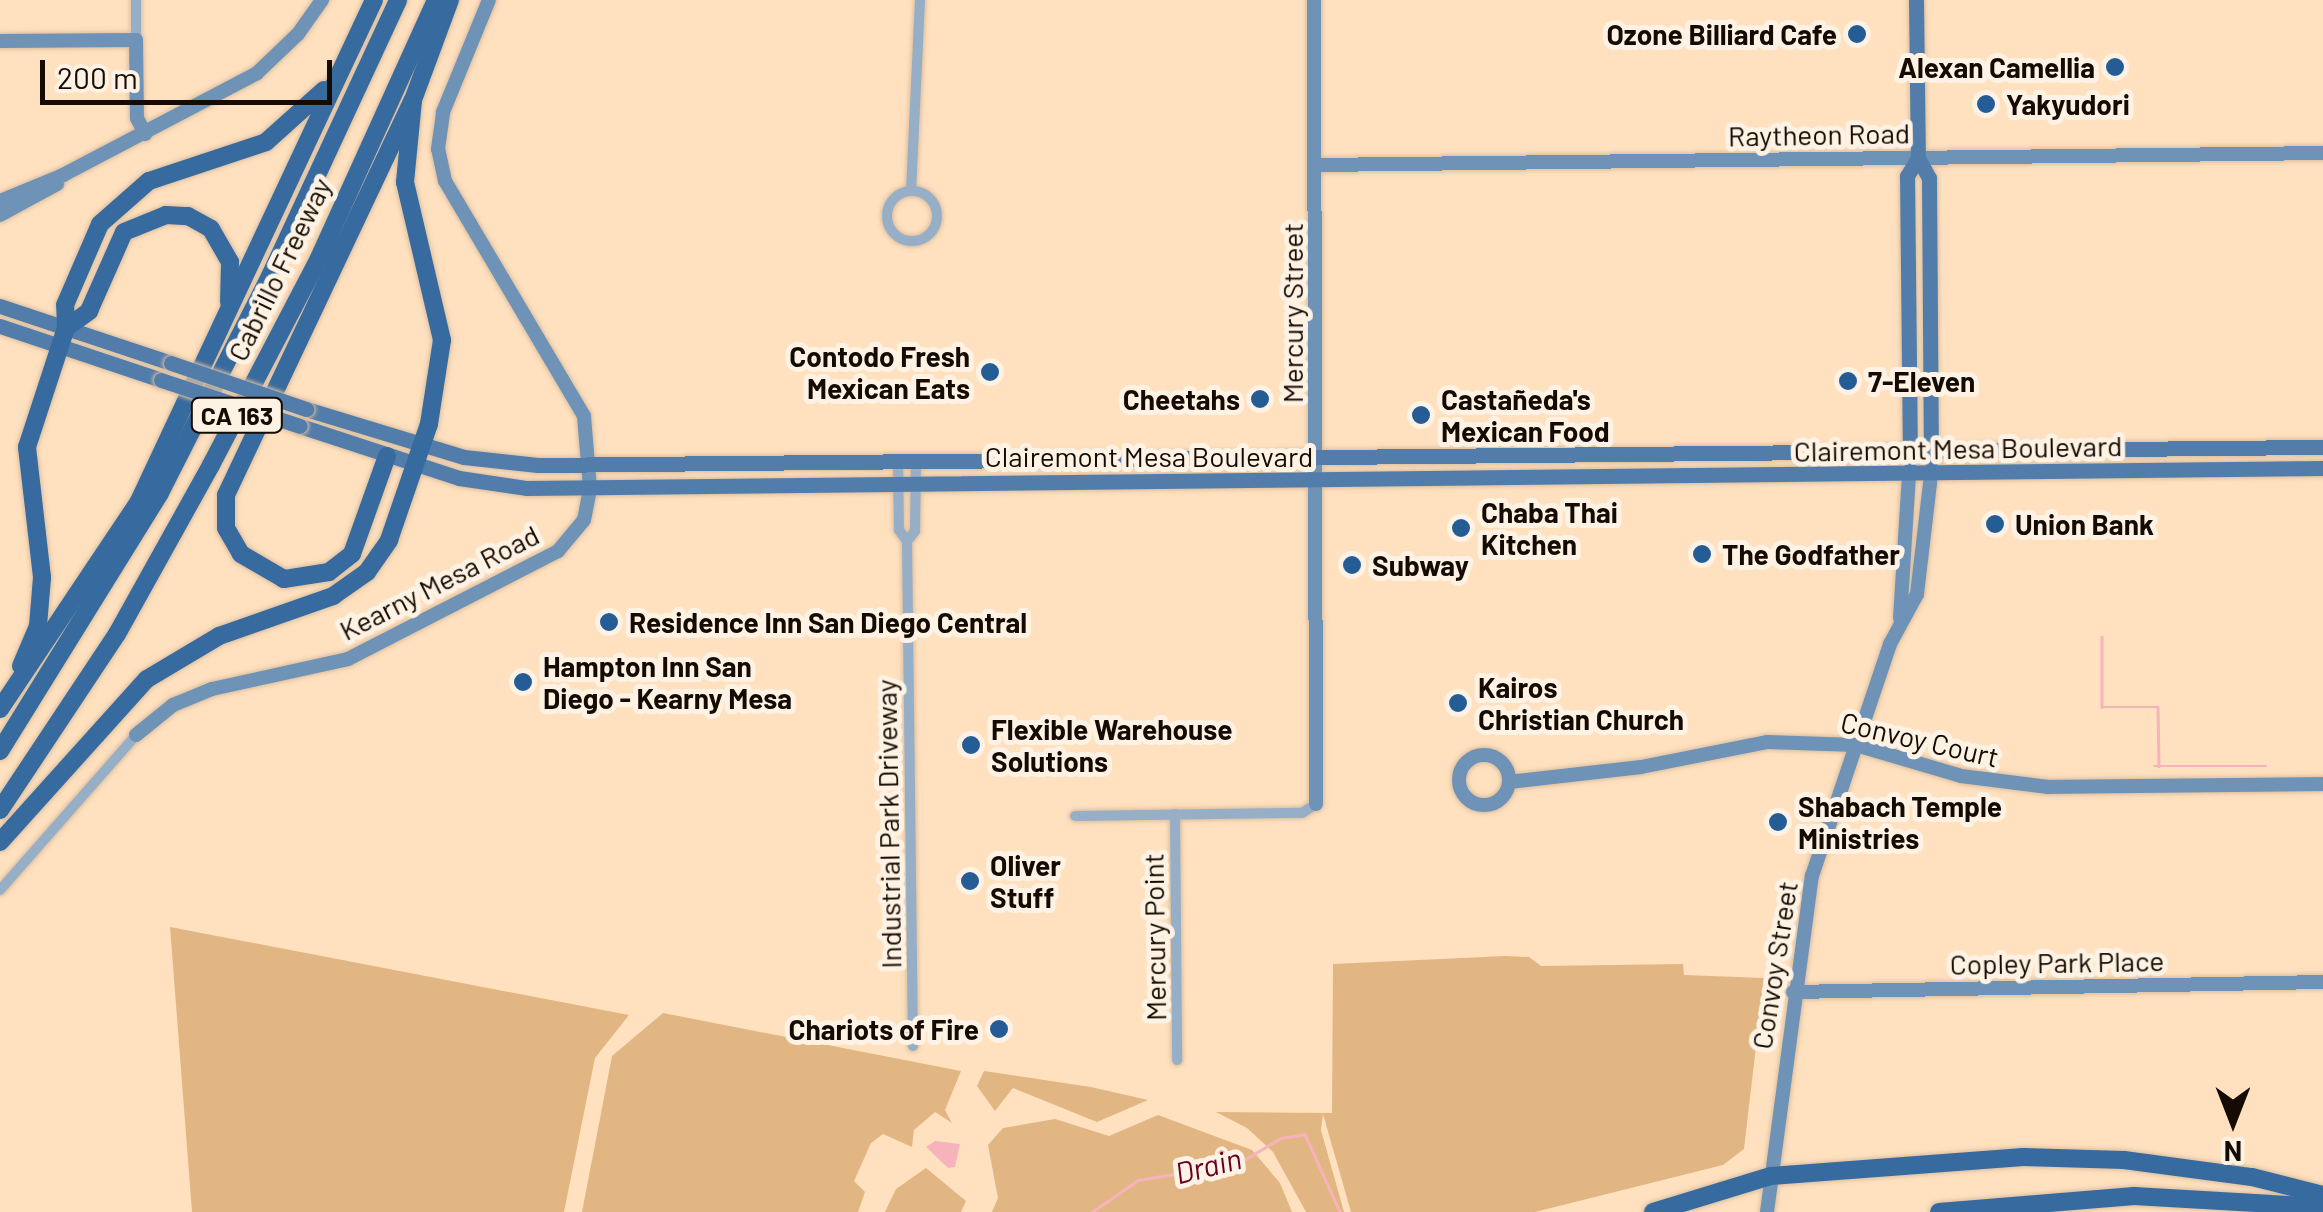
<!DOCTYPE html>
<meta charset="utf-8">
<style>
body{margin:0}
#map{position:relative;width:2323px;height:1212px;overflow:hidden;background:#ffe1bf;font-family:Barlow,sans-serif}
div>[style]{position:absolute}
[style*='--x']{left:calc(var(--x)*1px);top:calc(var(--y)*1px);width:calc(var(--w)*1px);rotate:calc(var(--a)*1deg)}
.green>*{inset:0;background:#e2b683}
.water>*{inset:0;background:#f7b3bb}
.stream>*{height:2.5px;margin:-1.25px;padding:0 1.25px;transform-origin:1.25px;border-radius:1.25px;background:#f7b3bb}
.roads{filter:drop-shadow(0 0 2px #dabfa1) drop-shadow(0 0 2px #dabfa1)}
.street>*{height:10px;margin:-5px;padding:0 5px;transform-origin:5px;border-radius:5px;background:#97aec7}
.street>.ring{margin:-5px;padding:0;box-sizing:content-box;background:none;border:10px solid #97aec7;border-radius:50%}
.secondary>*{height:14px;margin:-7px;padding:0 7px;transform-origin:7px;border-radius:7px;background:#6f92b7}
.secondary>.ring{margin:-7px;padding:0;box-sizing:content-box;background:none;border:14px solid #6f92b7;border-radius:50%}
.primary>*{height:15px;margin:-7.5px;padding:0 7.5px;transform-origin:7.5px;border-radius:7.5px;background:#527daa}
.highway>*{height:18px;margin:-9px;padding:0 9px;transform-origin:9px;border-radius:9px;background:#376b9f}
.bridges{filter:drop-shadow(0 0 2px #dabfa1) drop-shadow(0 0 2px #dabfa1)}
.primary-bridge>*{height:15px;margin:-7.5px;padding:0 7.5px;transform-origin:7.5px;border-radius:7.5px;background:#527daa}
.dots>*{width:28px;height:28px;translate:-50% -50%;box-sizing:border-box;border:5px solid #fef2e4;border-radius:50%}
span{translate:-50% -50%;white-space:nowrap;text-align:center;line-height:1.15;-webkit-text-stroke:10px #fef2e4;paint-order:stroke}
.shield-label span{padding:2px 8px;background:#fef2e4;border:2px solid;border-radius:8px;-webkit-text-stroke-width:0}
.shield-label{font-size:25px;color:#150b02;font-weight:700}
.poi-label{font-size:28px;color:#150b02;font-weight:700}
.right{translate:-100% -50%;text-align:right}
.left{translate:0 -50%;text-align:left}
.street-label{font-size:28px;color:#150b02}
.water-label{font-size:30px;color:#660023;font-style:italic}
.north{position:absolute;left:2183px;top:1072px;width:100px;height:100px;-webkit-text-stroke:8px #fef2e4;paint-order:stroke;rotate:180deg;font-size:28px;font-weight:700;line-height:40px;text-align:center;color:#150b02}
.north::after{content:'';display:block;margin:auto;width:35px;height:45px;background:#150b02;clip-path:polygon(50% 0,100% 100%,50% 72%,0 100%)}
.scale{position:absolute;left:40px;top:60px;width:292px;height:45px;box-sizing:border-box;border:5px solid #150b02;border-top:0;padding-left:12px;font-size:30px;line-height:35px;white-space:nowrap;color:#150b02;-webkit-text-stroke:8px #fef2e4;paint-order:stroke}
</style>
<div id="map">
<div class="green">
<i style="clip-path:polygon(170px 927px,629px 1015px,595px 1058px,564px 1212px,192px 1212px)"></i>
<i style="clip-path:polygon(1505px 956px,1529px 957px,1541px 966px,1683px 964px,1684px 975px,1764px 978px,1744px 1149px,1723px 1165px,1535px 1212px,1351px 1212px,1323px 1114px,1321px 1130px,1344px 1212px,1306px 1212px,1273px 1152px,1247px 1128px,1216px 1112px,1332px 1113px,1333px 964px)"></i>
<i style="clip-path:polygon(663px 1013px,961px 1071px,945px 1110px,952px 1123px,935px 1112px,914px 1130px,912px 1147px,883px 1134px,871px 1143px,854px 1181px,865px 1192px,858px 1212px,582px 1212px,612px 1056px)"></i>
<i style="clip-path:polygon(984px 1071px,1091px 1087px,1148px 1100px,1097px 1122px,1013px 1088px,995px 1111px,977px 1086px)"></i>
<i style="clip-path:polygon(1158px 1115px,1252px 1150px,1280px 1183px,1292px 1212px,992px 1212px,998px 1198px,988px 1145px,1003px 1128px,1055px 1119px,1109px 1136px)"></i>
<i style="clip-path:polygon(926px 1168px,966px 1201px,961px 1212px,885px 1212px,896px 1189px)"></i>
</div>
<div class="water">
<i style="clip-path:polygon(935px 1141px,960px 1144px,955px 1167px,948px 1168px,926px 1147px)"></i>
</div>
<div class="stream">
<i style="--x:2102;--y:637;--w:70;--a:90"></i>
<i style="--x:2102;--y:707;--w:56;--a:0"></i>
<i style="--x:2158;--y:707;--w:59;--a:89"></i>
<i style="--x:2154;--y:766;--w:112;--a:0"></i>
<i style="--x:1092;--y:1212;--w:56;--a:-34.8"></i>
<i style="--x:1138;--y:1180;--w:102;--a:-9.6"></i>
<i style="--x:1239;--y:1163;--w:49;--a:-30.8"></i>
<i style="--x:1281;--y:1138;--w:24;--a:-9"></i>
<i style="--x:1305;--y:1134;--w:85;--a:65.8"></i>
</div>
<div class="roads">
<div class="street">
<i style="--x:136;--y:0;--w:40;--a:90"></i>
<i style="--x:911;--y:191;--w:191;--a:-87.3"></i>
<i class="ring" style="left:887px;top:191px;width:40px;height:40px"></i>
<i style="--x:898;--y:461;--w:69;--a:89.2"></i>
<i style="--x:899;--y:530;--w:14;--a:54"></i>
<i style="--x:907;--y:541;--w:505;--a:89.32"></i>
<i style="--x:907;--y:541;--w:13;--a:-51"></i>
<i style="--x:915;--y:531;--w:70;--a:-89.2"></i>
<i style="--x:1175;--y:814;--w:246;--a:89.5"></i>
<i style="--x:1075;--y:816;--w:227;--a:-0.8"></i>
<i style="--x:1302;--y:813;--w:17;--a:-33"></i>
<i style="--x:0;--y:890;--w:206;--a:-48.7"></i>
</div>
<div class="secondary">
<i style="--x:1314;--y:0;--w:804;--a:89.86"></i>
<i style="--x:0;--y:41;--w:136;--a:-0.4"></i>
<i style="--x:136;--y:40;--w:78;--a:89.3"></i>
<i style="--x:137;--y:118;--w:18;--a:63"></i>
<i style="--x:1316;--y:165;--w:1007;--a:-0.68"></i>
<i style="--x:0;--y:201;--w:68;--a:-22.4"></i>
<i style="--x:63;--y:175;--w:219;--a:-27.7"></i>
<i style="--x:257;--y:73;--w:57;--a:-43.6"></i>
<i style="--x:298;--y:34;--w:42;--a:-54.8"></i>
<i style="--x:0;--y:215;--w:65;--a:-28.5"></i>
<i style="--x:1900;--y:618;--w:144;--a:-86.4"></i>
<i style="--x:136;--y:735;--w:48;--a:-39"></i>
<i style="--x:173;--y:705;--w:42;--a:-22.3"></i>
<i style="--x:212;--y:689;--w:139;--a:-12.4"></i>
<i style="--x:348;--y:659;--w:236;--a:-27.2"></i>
<i style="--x:558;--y:551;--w:40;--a:-50"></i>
<i style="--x:584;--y:520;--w:33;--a:-79"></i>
<i style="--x:590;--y:488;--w:72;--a:-94.8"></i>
<i style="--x:584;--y:416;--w:273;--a:-120.6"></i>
<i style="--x:445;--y:181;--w:33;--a:-102"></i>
<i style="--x:438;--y:149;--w:37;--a:-82"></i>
<i style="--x:443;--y:112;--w:121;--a:-67.7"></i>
<i class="ring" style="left:1459px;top:755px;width:36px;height:36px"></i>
<i style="--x:1509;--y:782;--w:133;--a:-6.5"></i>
<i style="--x:1641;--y:767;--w:128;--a:-11.2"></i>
<i style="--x:1767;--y:742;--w:89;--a:1.9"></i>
<i style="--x:1856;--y:745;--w:109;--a:16.4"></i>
<i style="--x:1961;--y:776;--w:88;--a:7.2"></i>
<i style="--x:2048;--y:787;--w:275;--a:-0.6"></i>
<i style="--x:1793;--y:992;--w:530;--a:-1.08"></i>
<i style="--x:1767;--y:1212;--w:339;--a:-82.4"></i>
<i style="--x:1812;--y:876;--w:245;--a:-71.4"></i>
<i style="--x:1890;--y:644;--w:57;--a:-61.6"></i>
<i style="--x:1917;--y:594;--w:121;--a:-83.3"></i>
</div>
<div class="primary">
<i style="--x:1916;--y:0;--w:158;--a:89.3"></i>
<i style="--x:1918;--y:158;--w:23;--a:61"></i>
<i style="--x:1929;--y:178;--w:282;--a:89.6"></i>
<i style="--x:0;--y:306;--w:180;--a:18.4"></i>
<i style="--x:0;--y:326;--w:170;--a:18.5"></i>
<i style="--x:306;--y:409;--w:165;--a:16.9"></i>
<i style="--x:464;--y:457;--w:74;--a:6.2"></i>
<i style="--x:538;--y:465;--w:1785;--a:-0.58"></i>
<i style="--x:300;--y:426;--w:167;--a:18.1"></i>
<i style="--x:459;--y:478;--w:69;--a:8.4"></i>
<i style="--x:527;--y:488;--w:1796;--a:-0.64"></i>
<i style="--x:1910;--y:460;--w:284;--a:-90.6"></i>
<i style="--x:1907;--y:176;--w:21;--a:-59"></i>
</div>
<div class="highway">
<i style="--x:66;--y:328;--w:23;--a:-92"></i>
<i style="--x:65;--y:305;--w:88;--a:-66.6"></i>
<i style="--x:100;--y:224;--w:65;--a:-41.3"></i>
<i style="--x:149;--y:181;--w:123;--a:-18.4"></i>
<i style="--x:266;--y:142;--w:78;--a:-41.9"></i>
<i style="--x:387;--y:456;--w:104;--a:109.7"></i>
<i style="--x:352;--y:554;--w:29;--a:142"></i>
<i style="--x:329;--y:572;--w:46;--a:171.2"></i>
<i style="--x:284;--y:579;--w:50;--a:-149.8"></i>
<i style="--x:241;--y:554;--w:30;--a:-120"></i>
<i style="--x:226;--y:528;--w:33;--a:-90"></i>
<i style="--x:226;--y:495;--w:437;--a:-64.7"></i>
<i style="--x:413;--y:100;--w:107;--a:-69.7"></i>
<i style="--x:21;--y:666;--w:43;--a:-67"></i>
<i style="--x:38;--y:626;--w:49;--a:-85.3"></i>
<i style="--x:42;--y:577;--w:131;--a:-96.6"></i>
<i style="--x:27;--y:447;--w:125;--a:-71.9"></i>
<i style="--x:66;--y:328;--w:29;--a:-36"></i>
<i style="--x:89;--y:311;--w:86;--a:-66.1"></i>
<i style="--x:124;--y:232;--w:45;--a:-22"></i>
<i style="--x:166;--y:215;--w:22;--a:3"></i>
<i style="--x:188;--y:216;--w:26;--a:29"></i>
<i style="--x:211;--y:229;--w:38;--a:60"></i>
<i style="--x:230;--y:262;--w:40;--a:91.4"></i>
<i style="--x:0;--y:709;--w:250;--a:-56.2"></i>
<i style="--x:139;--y:501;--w:553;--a:-64.87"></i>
<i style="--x:0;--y:751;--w:304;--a:-58.2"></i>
<i style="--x:160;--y:493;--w:246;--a:-63.1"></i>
<i style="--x:271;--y:274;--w:302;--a:-65.1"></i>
<i style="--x:0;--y:810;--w:211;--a:-56.4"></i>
<i style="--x:117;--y:634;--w:193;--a:-60.9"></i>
<i style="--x:211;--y:465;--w:233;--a:-62.4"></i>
<i style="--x:319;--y:258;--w:283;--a:-65.6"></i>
<i style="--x:0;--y:842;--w:219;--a:-48"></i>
<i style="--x:147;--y:679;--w:84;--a:-30.8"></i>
<i style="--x:219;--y:636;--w:121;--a:-19.3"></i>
<i style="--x:333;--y:596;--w:42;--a:-35.2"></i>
<i style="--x:367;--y:572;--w:39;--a:-55"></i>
<i style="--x:389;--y:540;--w:123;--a:-71"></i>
<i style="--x:429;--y:424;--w:85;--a:-81.2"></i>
<i style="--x:442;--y:340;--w:162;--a:-103.2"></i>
<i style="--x:405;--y:182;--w:82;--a:-84.4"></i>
<i style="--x:1653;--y:1212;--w:123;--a:-17"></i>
<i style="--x:1771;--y:1176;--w:253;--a:-4.3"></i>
<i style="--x:2023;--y:1157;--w:101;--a:1.7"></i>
<i style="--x:2124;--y:1160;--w:129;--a:7.6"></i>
<i style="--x:2252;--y:1177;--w:73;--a:14.2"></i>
<i style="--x:1939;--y:1212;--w:196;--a:-4.7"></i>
<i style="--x:2134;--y:1196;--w:189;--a:3.3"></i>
</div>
</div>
<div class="bridges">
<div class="primary-bridge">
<i style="--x:171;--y:363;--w:143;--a:18.8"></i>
<i style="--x:161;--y:380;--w:146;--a:18.3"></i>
</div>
</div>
<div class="dots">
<i style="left:1857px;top:34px;background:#245d95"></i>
<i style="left:2115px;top:67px;background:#245d95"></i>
<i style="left:1986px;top:104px;background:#245d95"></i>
<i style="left:990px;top:372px;background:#245d95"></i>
<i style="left:1848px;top:381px;background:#245d95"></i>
<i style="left:1260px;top:399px;background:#245d95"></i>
<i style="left:1421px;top:415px;background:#245d95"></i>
<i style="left:1995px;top:524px;background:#245d95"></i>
<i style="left:1461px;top:528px;background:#245d95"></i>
<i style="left:1702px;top:554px;background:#245d95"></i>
<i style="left:1352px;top:565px;background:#245d95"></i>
<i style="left:609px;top:622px;background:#245d95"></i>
<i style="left:523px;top:682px;background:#245d95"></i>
<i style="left:1458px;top:703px;background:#245d95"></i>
<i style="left:971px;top:745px;background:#245d95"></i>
<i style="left:1778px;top:822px;background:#245d95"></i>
<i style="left:970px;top:881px;background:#245d95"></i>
<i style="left:999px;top:1029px;background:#245d95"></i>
</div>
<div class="shield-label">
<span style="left:237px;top:415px">CA 163</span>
</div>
<div class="poi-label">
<span class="right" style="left:1837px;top:34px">Ozone Billiard Cafe</span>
<span class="right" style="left:2095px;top:67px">Alexan Camellia</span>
<span class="left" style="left:2006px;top:104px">Yakyudori</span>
<span class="right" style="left:970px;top:372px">Contodo Fresh<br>Mexican Eats</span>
<span class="left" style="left:1868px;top:381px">7-Eleven</span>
<span class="right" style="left:1240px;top:399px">Cheetahs</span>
<span class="left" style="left:1441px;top:415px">Castañeda's<br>Mexican Food</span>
<span class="left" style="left:1481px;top:528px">Chaba Thai<br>Kitchen</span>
<span class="left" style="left:2015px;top:524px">Union Bank</span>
<span class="left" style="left:1722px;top:554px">The Godfather</span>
<span class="left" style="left:1372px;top:565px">Subway</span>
<span class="left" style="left:629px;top:622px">Residence Inn San Diego Central</span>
<span class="left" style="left:543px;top:682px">Hampton Inn San<br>Diego - Kearny Mesa</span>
<span class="left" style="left:1478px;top:703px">Kairos<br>Christian Church</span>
<span class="left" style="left:991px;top:745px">Flexible Warehouse<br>Solutions</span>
<span class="left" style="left:1798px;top:822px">Shabach Temple<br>Ministries</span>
<span class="left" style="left:990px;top:881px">Oliver<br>Stuff</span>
<span class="right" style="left:979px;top:1029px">Chariots of Fire</span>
</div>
<div class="street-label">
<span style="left:1819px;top:134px;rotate:-1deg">Raytheon Road</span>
<span style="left:279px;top:269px;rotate:-64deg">Cabrillo Freeway</span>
<span style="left:1292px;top:313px;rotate:-90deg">Mercury Street</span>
<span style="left:1958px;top:448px;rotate:-1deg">Clairemont Mesa Boulevard</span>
<span style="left:1149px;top:456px">Clairemont Mesa Boulevard</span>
<span style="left:439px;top:582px;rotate:-27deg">Kearny Mesa Road</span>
<span style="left:1920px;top:739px;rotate:13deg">Convoy Court</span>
<span style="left:888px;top:824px;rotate:-91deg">Industrial Park Driveway</span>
<span style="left:1154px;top:937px;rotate:-91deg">Mercury Point</span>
<span style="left:2057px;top:962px;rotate:-1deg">Copley Park Place</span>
<span style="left:1774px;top:965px;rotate:-81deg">Convoy Street</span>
</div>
<div class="water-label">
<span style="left:1208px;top:1165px;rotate:-14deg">Drain</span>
</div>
<div class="north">N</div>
<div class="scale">200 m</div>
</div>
